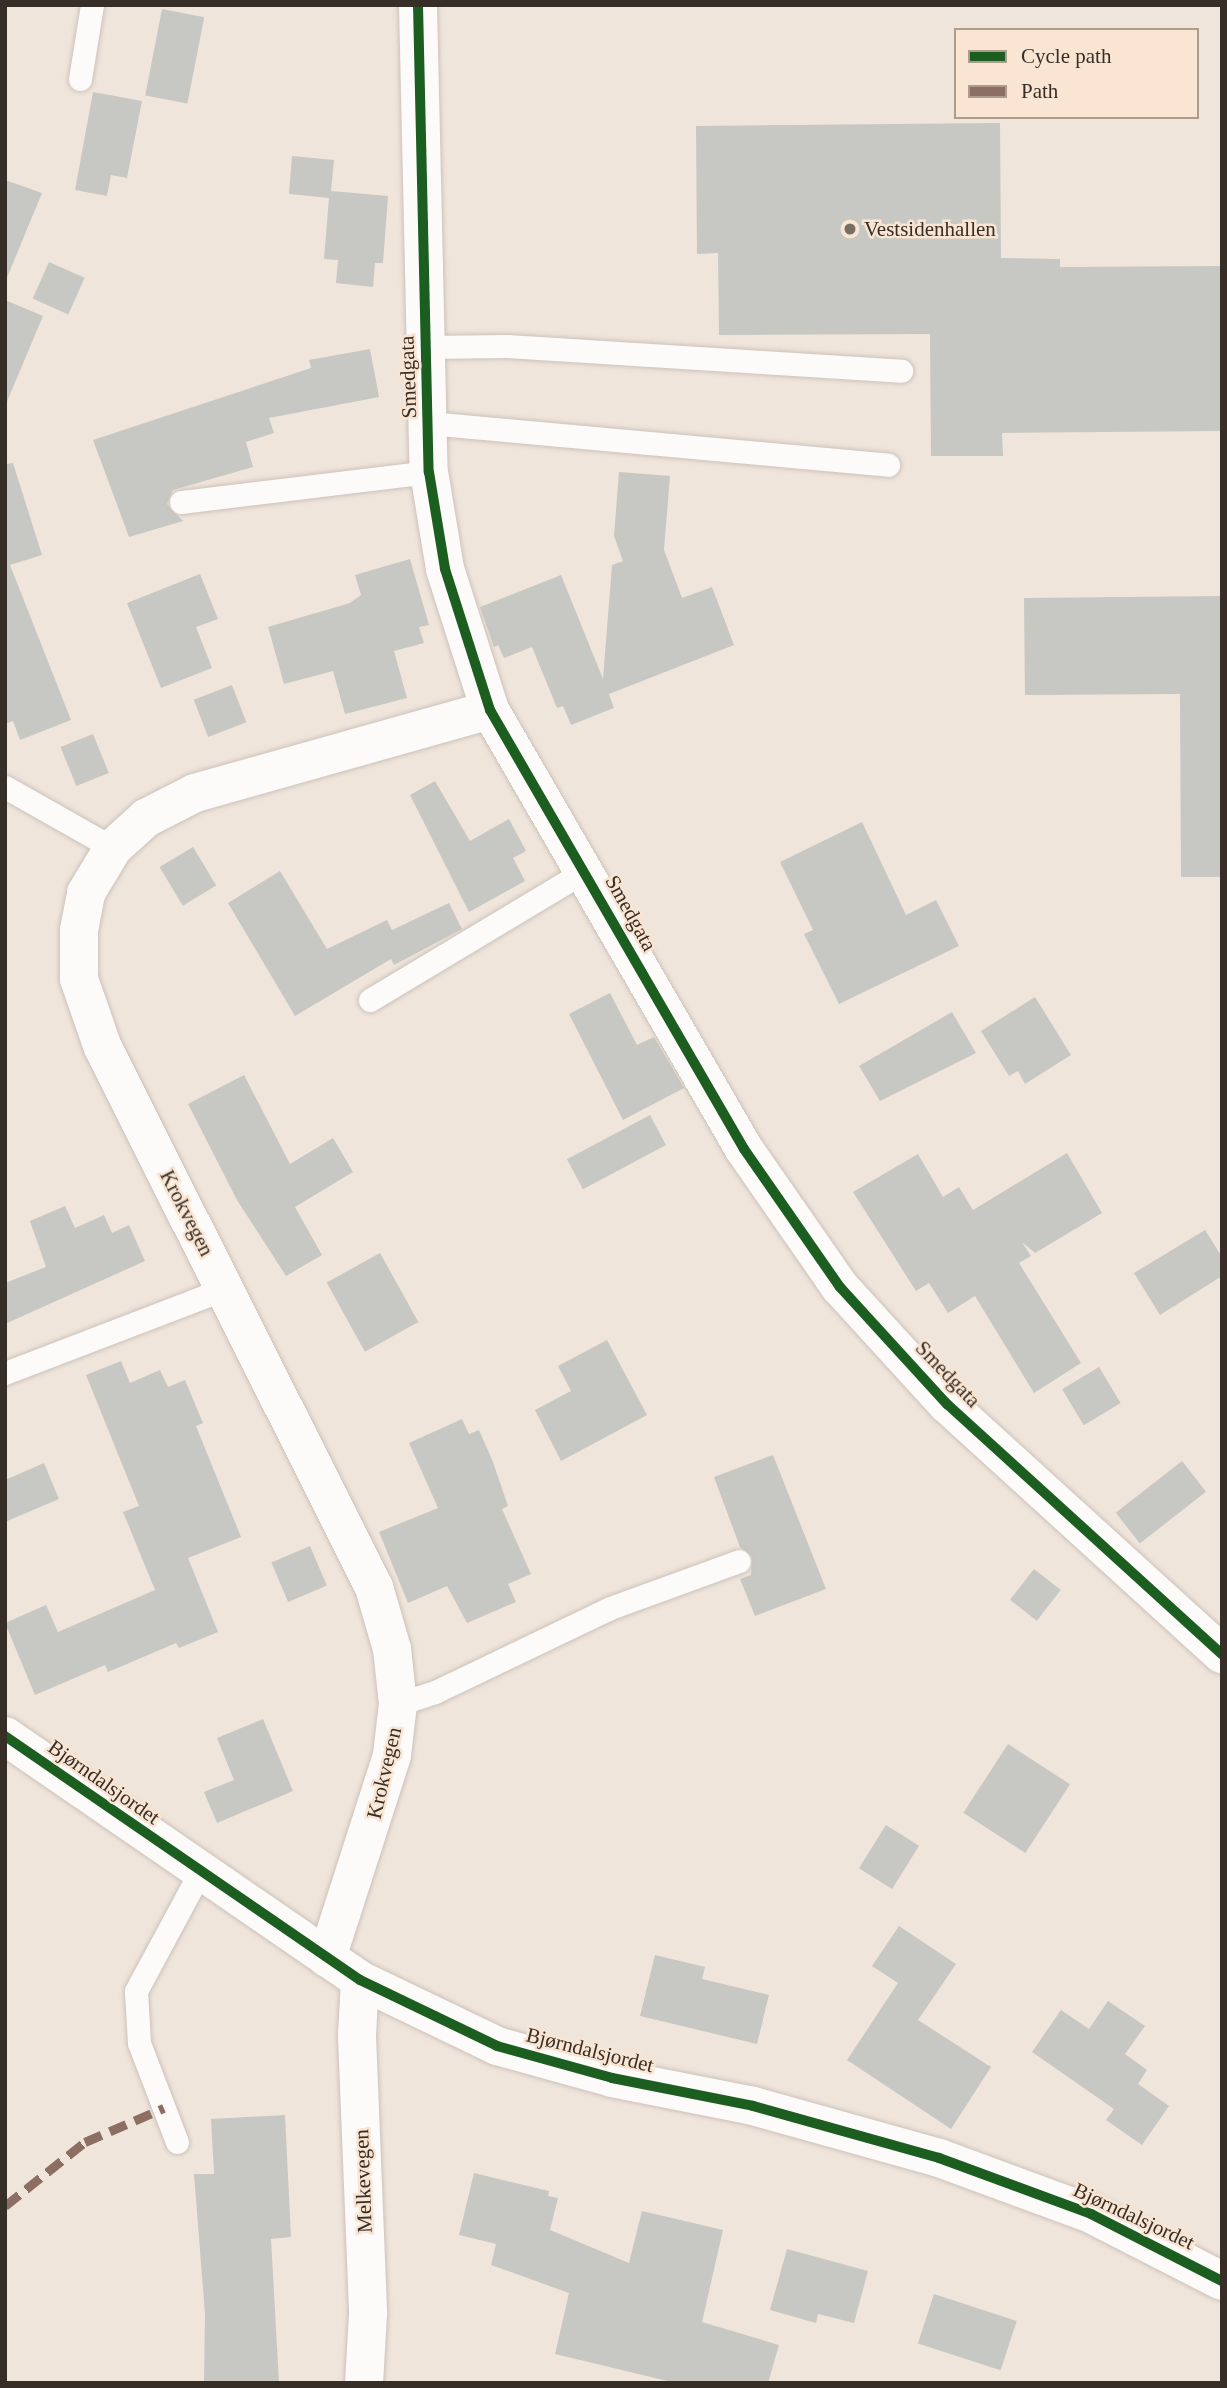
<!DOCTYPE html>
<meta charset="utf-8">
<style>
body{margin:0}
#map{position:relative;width:1227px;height:2388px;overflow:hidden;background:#f0e5db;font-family:"Times New Roman",serif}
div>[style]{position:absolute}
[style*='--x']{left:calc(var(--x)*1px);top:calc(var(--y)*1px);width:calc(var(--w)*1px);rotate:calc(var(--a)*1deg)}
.building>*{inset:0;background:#c7c7c3;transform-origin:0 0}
.roads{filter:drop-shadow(0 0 2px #cbc2ba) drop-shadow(0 0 2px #cbc2ba)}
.lane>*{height:23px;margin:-11.5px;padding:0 11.5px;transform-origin:11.5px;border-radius:11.5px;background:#fdfbfa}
.street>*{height:38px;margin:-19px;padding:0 19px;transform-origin:19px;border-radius:19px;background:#fdfbfa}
.quiet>*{height:9px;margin-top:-4.5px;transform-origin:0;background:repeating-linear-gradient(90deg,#8d6e63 0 18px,transparent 0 27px)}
.cycleway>*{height:10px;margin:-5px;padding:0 5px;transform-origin:5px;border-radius:5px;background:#1b5e20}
.dots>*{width:19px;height:19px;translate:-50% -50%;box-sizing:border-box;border:4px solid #f9e5d2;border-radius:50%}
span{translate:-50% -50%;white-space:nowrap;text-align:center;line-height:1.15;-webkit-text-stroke:5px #f9e5d2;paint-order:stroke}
.poi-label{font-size:21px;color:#362e27}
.left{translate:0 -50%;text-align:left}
.street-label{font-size:21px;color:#362e27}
.frame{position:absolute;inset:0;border:7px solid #362e27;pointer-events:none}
.legend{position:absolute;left:954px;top:28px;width:245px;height:91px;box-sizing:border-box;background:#f9e5d2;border:2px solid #ab9c8e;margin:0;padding:9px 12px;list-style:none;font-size:21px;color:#362e27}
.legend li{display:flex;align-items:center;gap:14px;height:35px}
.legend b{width:35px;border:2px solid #ab9c8e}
</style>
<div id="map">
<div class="building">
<i style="left:162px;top:9px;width:43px;height:88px;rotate:11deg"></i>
<i style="clip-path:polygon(93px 92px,142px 101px,127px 178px,111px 175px,107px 196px,75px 190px)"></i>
<i style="clip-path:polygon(1000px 123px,1001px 258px,1060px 259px,1060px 267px,1222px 266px,1222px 431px,1002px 433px,1003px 456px,931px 456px,930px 334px,719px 335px,718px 253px,697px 254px,696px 126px)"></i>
<i style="clip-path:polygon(292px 156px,334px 160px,331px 191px,388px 196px,383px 263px,375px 263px,373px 287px,336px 283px,338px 260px,324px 259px,329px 198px,289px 194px)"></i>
<i style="clip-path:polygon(5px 180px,42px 193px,6px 280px,5px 280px)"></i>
<i style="left:49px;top:262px;width:39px;height:40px;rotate:24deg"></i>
<i style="clip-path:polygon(5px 300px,43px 316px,6px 404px,5px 404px)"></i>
<i style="clip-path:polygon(370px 349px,379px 397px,269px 418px,274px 433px,246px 442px,253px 467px,173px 490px,167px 504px,183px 521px,129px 537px,93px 440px,311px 368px,309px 360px)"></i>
<i style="clip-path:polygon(13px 463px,42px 555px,10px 565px,71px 720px,20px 740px,13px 721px,5px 724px,5px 464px)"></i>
<i style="clip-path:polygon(619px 472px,670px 476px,664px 550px,682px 598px,712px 587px,734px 645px,609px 694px,614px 708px,571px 725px,563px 706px,557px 708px,532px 647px,504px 658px,498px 645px,494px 647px,480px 607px,561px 575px,603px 679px,612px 565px,623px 561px,614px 536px)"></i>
<i style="clip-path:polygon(410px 559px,429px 625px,419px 627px,424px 643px,394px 651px,407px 698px,345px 714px,333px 671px,284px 684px,268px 627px,350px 603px,361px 595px,355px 575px)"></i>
<i style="clip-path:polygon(200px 574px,218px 619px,196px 627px,212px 668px,161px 688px,127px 603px)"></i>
<i style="clip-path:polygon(1222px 596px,1222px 877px,1181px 877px,1180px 694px,1025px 695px,1024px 598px)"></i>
<i style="left:232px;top:685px;width:40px;height:41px;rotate:69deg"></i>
<i style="left:93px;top:734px;width:42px;height:35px;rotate:68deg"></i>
<i style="clip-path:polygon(435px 781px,470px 841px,509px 819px,526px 851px,513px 858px,525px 881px,469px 912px,410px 795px)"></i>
<i style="clip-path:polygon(862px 822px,906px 915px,936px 900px,959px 946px,839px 1004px,804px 934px,813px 930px,780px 862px)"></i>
<i style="left:193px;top:847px;width:45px;height:39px;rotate:59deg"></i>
<i style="clip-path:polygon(280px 871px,327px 949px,387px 920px,392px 930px,449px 903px,462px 929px,394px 965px,391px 959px,295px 1016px,228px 903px)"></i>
<i style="clip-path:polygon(610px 993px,637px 1045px,654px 1037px,684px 1088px,623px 1120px,569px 1014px)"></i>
<i style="clip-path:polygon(1035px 997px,1071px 1055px,1025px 1084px,1018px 1071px,1009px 1076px,981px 1031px)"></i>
<i style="clip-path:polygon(952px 1012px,976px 1053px,880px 1101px,859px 1066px)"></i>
<i style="clip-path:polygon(244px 1075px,290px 1164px,333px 1138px,353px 1172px,295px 1207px,322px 1255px,286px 1276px,237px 1200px,188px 1104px)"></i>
<i style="left:650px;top:1115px;width:34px;height:94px;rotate:62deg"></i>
<i style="clip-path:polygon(1067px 1153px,1102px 1213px,1035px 1253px,1022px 1242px,1031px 1256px,1019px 1263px,1081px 1363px,1034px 1393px,975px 1296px,948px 1313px,929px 1283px,916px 1291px,853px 1192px,918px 1154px,943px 1197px,959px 1187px,973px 1210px)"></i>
<i style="clip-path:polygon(65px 1206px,75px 1228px,104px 1215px,112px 1233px,129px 1225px,145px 1261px,5px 1324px,5px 1283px,46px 1267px,30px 1221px)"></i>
<i style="clip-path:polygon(1205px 1230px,1222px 1257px,1222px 1276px,1160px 1315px,1134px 1273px)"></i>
<i style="left:380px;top:1253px;width:79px;height:61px;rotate:61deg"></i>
<i style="clip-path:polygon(607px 1340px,647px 1415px,561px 1461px,535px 1410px,571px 1391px,558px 1366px)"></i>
<i style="clip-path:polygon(121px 1361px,130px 1383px,160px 1370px,168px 1387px,185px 1380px,203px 1423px,196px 1426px,241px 1537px,188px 1558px,218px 1632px,179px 1648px,176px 1643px,108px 1672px,105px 1665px,35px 1695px,5px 1623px,46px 1605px,58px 1632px,155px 1590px,123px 1512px,139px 1506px,86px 1375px)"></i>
<i style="left:1099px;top:1367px;width:42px;height:43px;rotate:59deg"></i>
<i style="clip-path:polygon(462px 1419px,469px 1434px,479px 1430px,493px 1462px,508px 1506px,502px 1509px,531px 1574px,508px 1584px,516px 1602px,467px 1623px,447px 1586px,408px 1603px,379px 1532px,438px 1508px,409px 1443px)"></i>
<i style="clip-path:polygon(773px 1455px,826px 1589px,755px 1616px,740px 1579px,751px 1575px,752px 1557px,740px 1547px,714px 1477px)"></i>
<i style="left:1182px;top:1461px;width:39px;height:84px;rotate:52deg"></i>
<i style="clip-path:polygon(44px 1463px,59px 1499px,5px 1522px,5px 1480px)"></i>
<i style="left:310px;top:1546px;width:43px;height:42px;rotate:67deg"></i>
<i style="left:1034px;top:1569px;width:34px;height:39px;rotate:38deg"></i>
<i style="clip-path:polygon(263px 1719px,293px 1791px,217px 1823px,204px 1792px,234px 1780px,217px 1738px)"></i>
<i style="left:1008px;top:1744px;width:74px;height:82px;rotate:33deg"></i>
<i style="left:886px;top:1825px;width:39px;height:51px;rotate:32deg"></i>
<i style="clip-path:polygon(899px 1926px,956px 1964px,918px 2020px,991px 2067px,951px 2129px,847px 2060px,898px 1983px,872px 1966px)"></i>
<i style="clip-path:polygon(655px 1955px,705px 1967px,702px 1979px,769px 1995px,757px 2044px,640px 2016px)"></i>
<i style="clip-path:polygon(1108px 2001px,1145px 2026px,1125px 2054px,1147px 2070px,1138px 2084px,1169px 2106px,1142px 2145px,1106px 2120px,1114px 2109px,1032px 2052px,1061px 2010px,1089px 2029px)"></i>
<i style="clip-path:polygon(285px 2115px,291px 2237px,271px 2239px,279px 2383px,204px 2383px,205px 2314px,194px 2174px,214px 2174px,211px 2119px)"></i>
<i style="clip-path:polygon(474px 2173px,549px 2191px,548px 2196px,558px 2198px,550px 2230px,629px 2263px,642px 2211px,723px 2230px,702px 2322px,779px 2345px,768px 2383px,676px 2383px,555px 2354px,569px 2293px,491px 2265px,496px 2244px,459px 2235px)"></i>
<i style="clip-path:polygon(787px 2249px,868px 2271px,854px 2323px,818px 2314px,816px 2323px,770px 2310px)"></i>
<i style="left:934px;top:2294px;width:87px;height:52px;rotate:18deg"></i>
</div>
<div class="roads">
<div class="lane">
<i style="--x:80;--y:79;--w:75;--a:-80.8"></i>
<i style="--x:425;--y:347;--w:82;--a:-0.7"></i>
<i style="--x:507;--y:346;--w:395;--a:3.6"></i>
<i style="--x:429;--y:423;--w:461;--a:5.2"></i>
<i style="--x:181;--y:502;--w:250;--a:-6.9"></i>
<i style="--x:5;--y:787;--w:124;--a:29.5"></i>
<i style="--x:370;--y:1000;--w:251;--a:-31"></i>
<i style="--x:5;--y:1373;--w:237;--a:-21"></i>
<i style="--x:398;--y:1704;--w:39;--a:-18"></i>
<i style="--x:435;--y:1692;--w:194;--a:-25.6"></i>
<i style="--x:610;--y:1608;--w:137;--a:-20"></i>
<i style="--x:177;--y:2142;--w:106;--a:-111"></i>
<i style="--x:139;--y:2043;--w:52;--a:-93.3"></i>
<i style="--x:136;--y:1991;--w:133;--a:-61.7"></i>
</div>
<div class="street">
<i style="--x:418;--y:5;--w:467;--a:88.7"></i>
<i style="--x:429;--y:472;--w:98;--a:80.6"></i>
<i style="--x:445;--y:569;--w:148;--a:72.3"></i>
<i style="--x:490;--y:710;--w:507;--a:59.95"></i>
<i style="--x:744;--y:1149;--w:168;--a:55.2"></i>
<i style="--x:840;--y:1287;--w:159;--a:47.6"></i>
<i style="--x:947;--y:1404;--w:372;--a:42.3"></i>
<i style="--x:5;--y:1736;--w:431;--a:34.5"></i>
<i style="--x:360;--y:1980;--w:152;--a:25.7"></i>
<i style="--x:497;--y:2046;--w:119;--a:15.5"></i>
<i style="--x:612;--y:2078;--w:144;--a:11.2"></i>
<i style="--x:753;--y:2106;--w:193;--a:15.6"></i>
<i style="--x:939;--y:2158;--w:162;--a:20.2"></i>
<i style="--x:1091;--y:2214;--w:147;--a:27.1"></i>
<i style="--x:327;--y:1958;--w:213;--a:-72.2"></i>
<i style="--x:392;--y:1755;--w:51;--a:-83.3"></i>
<i style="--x:398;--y:1704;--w:55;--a:-96.2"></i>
<i style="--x:392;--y:1649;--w:65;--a:-106.2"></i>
<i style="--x:374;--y:1587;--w:603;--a:-116.69"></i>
<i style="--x:103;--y:1048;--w:73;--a:-109.2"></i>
<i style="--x:79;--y:979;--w:49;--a:-90"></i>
<i style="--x:79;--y:930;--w:38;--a:-79"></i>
<i style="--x:86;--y:893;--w:52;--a:-59"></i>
<i style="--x:113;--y:848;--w:45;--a:-42.3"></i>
<i style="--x:146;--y:818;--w:55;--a:-27"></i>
<i style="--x:195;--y:793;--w:306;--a:-15.7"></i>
<i style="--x:360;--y:1980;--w:56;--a:93.1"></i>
<i style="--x:357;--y:2036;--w:278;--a:87.7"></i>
<i style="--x:368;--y:2314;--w:69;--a:93.3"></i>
</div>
</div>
<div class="quiet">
<i style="--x:5;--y:2206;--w:102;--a:-38.7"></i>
<i style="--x:85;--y:2142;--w:86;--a:-23.3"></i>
</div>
<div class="cycleway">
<i style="--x:418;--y:5;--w:467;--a:88.7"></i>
<i style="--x:429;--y:472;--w:98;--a:80.6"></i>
<i style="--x:445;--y:569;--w:148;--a:72.3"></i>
<i style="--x:490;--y:710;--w:507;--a:59.95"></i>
<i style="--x:744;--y:1149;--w:168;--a:55.2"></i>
<i style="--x:840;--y:1287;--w:159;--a:47.6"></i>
<i style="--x:947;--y:1404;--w:372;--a:42.3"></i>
<i style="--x:5;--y:1736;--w:431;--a:34.5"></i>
<i style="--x:360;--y:1980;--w:152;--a:25.7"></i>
<i style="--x:497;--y:2046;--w:119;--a:15.5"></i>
<i style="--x:612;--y:2078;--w:144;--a:11.2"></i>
<i style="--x:753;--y:2106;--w:193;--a:15.6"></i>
<i style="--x:939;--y:2158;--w:162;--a:20.2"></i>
<i style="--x:1091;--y:2214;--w:147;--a:27.1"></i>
</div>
<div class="dots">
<i style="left:850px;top:229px;background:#776e66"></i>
</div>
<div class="poi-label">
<span class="left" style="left:864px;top:229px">Vestsidenhallen</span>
</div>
<div class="street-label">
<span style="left:408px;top:377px;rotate:-92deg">Smedgata</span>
<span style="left:631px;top:913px;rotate:61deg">Smedgata</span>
<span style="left:187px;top:1213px;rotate:63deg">Krokvegen</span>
<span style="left:948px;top:1374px;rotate:46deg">Smedgata</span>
<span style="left:384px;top:1773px;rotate:-77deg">Krokvegen</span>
<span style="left:104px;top:1782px;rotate:35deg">Bjørndalsjordet</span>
<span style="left:590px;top:2050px;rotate:14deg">Bjørndalsjordet</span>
<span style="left:363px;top:2181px;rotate:-92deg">Melkevegen</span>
<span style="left:1134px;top:2216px;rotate:25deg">Bjørndalsjordet</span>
</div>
<div class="frame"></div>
<ul class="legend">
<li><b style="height:9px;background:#1b5e20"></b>Cycle path</li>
<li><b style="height:9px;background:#8d6e63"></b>Path</li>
</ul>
</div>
